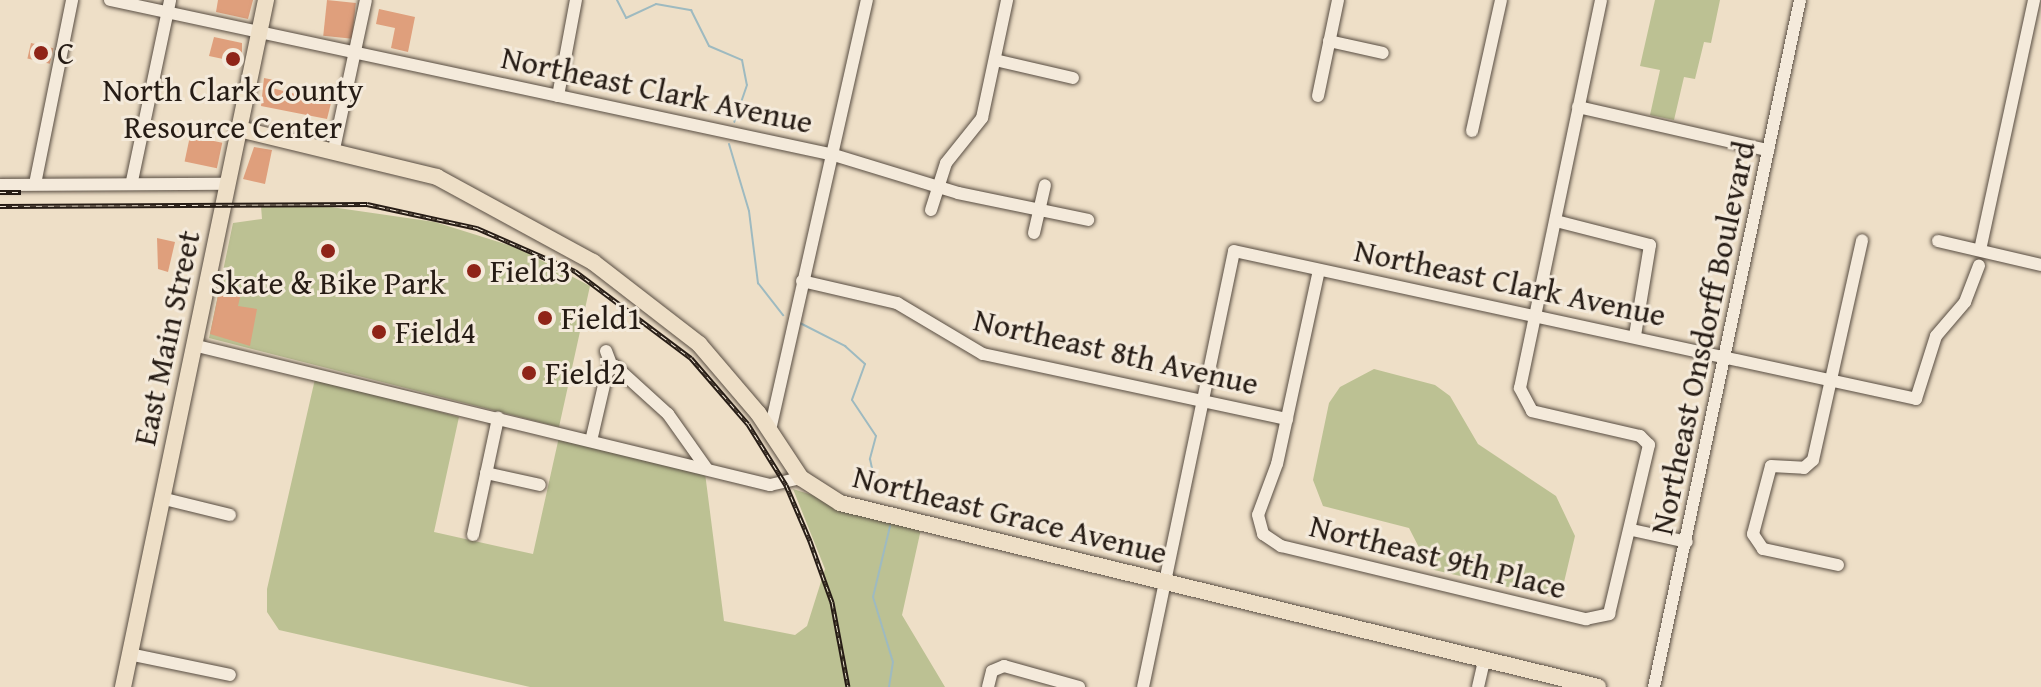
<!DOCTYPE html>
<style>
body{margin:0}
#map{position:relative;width:2041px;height:687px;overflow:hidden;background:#eedfc7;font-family:"Gentium Book Plus",serif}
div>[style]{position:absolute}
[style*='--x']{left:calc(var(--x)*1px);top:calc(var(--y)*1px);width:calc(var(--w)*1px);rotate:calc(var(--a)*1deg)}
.green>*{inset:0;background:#bcc193}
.stream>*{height:2px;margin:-1px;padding:0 1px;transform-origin:1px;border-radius:1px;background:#9ebac0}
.building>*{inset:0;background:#df9f7c;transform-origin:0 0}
.roads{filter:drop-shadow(0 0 2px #584d42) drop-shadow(0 0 2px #584d42)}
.minor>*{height:12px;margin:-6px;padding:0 6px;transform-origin:6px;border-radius:6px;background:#f4eadb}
.major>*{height:16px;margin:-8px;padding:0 8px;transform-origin:8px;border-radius:8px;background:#eedfc7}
.rail>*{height:5px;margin-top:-2.5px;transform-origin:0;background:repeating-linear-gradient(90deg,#f4eadb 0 6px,#261c15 0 12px);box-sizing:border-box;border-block:2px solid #261c15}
.dots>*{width:22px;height:22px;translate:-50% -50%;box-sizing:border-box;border:4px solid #f4eadb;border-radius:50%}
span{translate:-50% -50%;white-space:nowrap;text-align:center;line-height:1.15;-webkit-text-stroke:6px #f4eadb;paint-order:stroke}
.poi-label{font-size:32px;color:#261c15}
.left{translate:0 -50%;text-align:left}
.street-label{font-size:32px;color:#261c15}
</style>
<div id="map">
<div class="green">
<i style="clip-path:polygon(1655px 0,1720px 0,1711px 43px,1704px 42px,1695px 79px,1684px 77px,1674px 120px,1650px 115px,1660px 70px,1640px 66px)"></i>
<i style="clip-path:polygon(261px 206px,331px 207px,435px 222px,518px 248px,590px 286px,559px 427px,209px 338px,233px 223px,262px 219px)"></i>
<i style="clip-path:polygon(1374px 369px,1435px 385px,1450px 396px,1478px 444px,1556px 496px,1575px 536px,1560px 599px,1430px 569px,1409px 528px,1323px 506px,1313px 480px,1329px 403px,1340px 387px)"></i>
<i style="clip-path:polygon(315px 379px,459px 417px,434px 532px,533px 554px,559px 437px,705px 473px,724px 621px,795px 635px,807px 626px,825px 569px,793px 489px,921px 529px,902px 615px,945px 687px,530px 687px,279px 630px,267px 612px,267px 589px)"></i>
</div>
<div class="stream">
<i style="--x:617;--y:0;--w:20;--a:63"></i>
<i style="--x:626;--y:18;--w:33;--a:-25"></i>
<i style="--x:656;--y:4;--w:36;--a:10"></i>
<i style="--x:691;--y:10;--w:40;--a:63.4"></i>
<i style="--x:709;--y:46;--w:36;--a:23"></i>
<i style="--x:742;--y:60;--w:25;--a:79"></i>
<i style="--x:747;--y:85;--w:39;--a:109"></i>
<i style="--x:729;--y:144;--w:70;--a:73.4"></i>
<i style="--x:749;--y:211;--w:73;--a:82.9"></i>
<i style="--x:758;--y:283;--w:41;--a:52"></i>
<i style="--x:800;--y:323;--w:51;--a:27.1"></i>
<i style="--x:845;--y:346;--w:27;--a:42"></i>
<i style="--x:865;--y:364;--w:38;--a:110"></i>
<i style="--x:852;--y:400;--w:43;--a:56.3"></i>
<i style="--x:876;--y:436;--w:24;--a:105"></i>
<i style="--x:870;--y:459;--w:34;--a:78"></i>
<i style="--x:889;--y:687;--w:25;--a:-81"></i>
<i style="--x:893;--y:662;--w:68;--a:-107.1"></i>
<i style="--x:873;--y:597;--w:73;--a:-76.5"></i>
</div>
<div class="building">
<i style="clip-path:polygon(218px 0,253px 0,248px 19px,216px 12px)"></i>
<i style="left:327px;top:0;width:29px;height:36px;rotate:6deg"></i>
<i style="clip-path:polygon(379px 9px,415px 17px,408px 52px,391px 48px,395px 28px,376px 24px)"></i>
<i style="clip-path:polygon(214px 37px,242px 43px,242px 63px,209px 56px)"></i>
<i style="left:31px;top:43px;width:23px;height:16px;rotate:13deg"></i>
<i style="clip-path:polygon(264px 78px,274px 80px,272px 88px,331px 103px,327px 119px,261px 106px)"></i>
<i style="left:190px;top:136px;width:33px;height:26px;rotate:12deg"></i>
<i style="clip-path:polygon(254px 147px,272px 150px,265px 184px,243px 179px)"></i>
<i style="clip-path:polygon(157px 238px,175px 242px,168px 272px,158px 269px)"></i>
<i style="clip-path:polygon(221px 281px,241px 293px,238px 306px,257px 309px,250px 346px,210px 334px)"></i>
</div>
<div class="roads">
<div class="minor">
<i style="--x:110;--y:0;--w:740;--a:12.08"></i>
<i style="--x:834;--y:155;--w:130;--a:17"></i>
<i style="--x:958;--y:193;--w:133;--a:11.7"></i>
<i style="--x:1329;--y:41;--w:55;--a:12.5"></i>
<i style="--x:995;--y:60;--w:80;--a:13"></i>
<i style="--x:558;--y:96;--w:98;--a:-79.4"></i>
<i style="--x:1318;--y:96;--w:98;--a:-78.2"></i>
<i style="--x:1578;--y:107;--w:195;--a:12.8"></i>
<i style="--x:1472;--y:131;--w:134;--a:-77.5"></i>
<i style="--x:334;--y:149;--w:152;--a:-77.9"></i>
<i style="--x:132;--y:181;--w:185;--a:-78.1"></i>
<i style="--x:35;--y:184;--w:188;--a:-78.6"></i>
<i style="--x:0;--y:185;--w:229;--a:-0.3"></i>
<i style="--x:931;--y:210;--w:49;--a:-72.3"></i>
<i style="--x:946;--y:163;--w:58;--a:-51.3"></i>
<i style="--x:982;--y:118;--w:121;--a:-78"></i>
<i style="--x:1556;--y:221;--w:97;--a:14.3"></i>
<i style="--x:1650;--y:245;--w:92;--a:99.4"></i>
<i style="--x:1034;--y:233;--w:49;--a:-77.1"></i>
<i style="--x:1938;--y:241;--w:106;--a:13.1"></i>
<i style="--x:1980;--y:250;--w:256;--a:-77.8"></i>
<i style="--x:1319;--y:270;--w:198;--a:102.2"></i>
<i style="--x:1277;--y:464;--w:54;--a:110.4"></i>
<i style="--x:1258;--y:515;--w:20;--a:75"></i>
<i style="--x:1263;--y:534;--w:22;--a:34"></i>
<i style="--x:1281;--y:546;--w:314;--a:13.5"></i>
<i style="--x:1586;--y:619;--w:24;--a:-12"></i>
<i style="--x:1609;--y:614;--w:174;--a:-76.7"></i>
<i style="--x:1649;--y:445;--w:13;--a:-135"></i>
<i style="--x:1640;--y:436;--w:111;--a:-167"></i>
<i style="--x:1532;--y:411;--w:26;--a:-118"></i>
<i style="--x:1520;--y:388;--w:396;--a:-78.2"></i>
<i style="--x:802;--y:281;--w:98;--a:13"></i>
<i style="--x:897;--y:303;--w:100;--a:30.7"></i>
<i style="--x:983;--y:354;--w:311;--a:12.1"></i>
<i style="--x:193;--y:345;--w:594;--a:13.64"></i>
<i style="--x:770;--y:485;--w:32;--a:-13"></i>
<i style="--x:606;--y:351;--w:17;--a:69"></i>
<i style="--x:770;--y:430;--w:441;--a:-77.3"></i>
<i style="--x:591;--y:441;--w:71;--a:-76.9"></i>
<i style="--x:607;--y:372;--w:10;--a:-37"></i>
<i style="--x:615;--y:366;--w:72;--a:42.2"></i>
<i style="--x:668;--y:414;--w:67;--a:54.7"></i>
<i style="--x:486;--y:473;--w:55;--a:12.5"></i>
<i style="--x:161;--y:498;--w:71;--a:13.8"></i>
<i style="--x:1632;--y:530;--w:56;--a:12.3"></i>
<i style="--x:473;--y:535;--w:120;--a:-77.9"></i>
<i style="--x:1838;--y:565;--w:77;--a:-168"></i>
<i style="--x:1763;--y:549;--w:18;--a:-124"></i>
<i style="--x:1753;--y:534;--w:70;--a:-75.2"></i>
<i style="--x:1771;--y:466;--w:33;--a:3"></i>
<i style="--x:1804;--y:468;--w:12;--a:-42"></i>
<i style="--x:1813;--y:460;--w:225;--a:-77.4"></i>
<i style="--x:129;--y:654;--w:103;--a:11.7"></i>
<i style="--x:988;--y:687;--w:16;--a:-76"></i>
<i style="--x:992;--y:671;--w:13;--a:-23"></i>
<i style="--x:1004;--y:666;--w:78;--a:15.6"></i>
<i style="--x:1143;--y:687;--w:445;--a:-78.2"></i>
<i style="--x:1234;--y:251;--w:698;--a:12.24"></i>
<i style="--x:1916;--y:399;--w:66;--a:-72.4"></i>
<i style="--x:1936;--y:336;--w:45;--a:-49.5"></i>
<i style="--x:1965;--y:302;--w:39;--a:-69"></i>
<i style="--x:1478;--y:687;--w:28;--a:-77"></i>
<i style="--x:1654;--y:687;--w:702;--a:-78"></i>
</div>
<div class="major">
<i style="--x:239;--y:129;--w:204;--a:13.6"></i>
<i style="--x:437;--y:177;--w:178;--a:28.6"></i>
<i style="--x:593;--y:262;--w:134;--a:37.7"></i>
<i style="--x:699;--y:344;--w:91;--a:49.5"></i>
<i style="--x:758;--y:413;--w:78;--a:56.5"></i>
<i style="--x:801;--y:478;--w:46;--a:32.7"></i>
<i style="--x:840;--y:503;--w:780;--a:13.64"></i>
<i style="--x:123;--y:687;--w:702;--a:-78.24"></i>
</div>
</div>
<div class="rail">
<i style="--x:0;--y:192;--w:21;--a:0"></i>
<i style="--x:0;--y:206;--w:367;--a:-0.3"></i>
<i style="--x:367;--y:204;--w:113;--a:12.3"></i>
<i style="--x:477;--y:228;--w:107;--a:23.7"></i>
<i style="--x:575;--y:271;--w:145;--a:36.9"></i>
<i style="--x:691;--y:358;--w:87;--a:49.2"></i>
<i style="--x:748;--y:424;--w:72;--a:58.1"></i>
<i style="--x:786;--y:485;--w:61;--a:66.8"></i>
<i style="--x:810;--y:541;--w:65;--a:70.2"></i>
<i style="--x:832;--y:602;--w:86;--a:79.3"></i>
</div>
<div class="dots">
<i style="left:41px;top:53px;background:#8f2418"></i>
<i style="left:233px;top:59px;background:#8f2418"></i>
<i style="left:328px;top:251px;background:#8f2418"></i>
<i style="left:474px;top:271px;background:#8f2418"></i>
<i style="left:545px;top:318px;background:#8f2418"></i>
<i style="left:379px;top:332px;background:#8f2418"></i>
<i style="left:529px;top:373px;background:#8f2418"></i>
</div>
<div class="poi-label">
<span class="left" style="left:57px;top:53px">C</span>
<span style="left:233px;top:109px">North Clark County<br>Resource Center</span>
<span class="left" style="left:490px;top:271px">Field3</span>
<span style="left:328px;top:283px">Skate &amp; Bike Park</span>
<span class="left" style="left:561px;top:318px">Field1</span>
<span class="left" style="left:395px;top:332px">Field4</span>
<span class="left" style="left:545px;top:373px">Field2</span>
</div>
<div class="street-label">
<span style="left:657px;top:90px;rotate:12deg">Northeast Clark Avenue</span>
<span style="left:1510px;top:283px;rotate:12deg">Northeast Clark Avenue</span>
<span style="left:167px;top:338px;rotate:-78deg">East Main Street</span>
<span style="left:1703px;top:338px;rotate:-78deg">Northeast Onsdorff Boulevard</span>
<span style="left:1116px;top:352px;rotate:13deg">Northeast 8th Avenue</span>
<span style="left:1010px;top:515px;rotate:14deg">Northeast Grace Avenue</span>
<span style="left:1438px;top:557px;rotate:14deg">Northeast 9th Place</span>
</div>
</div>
